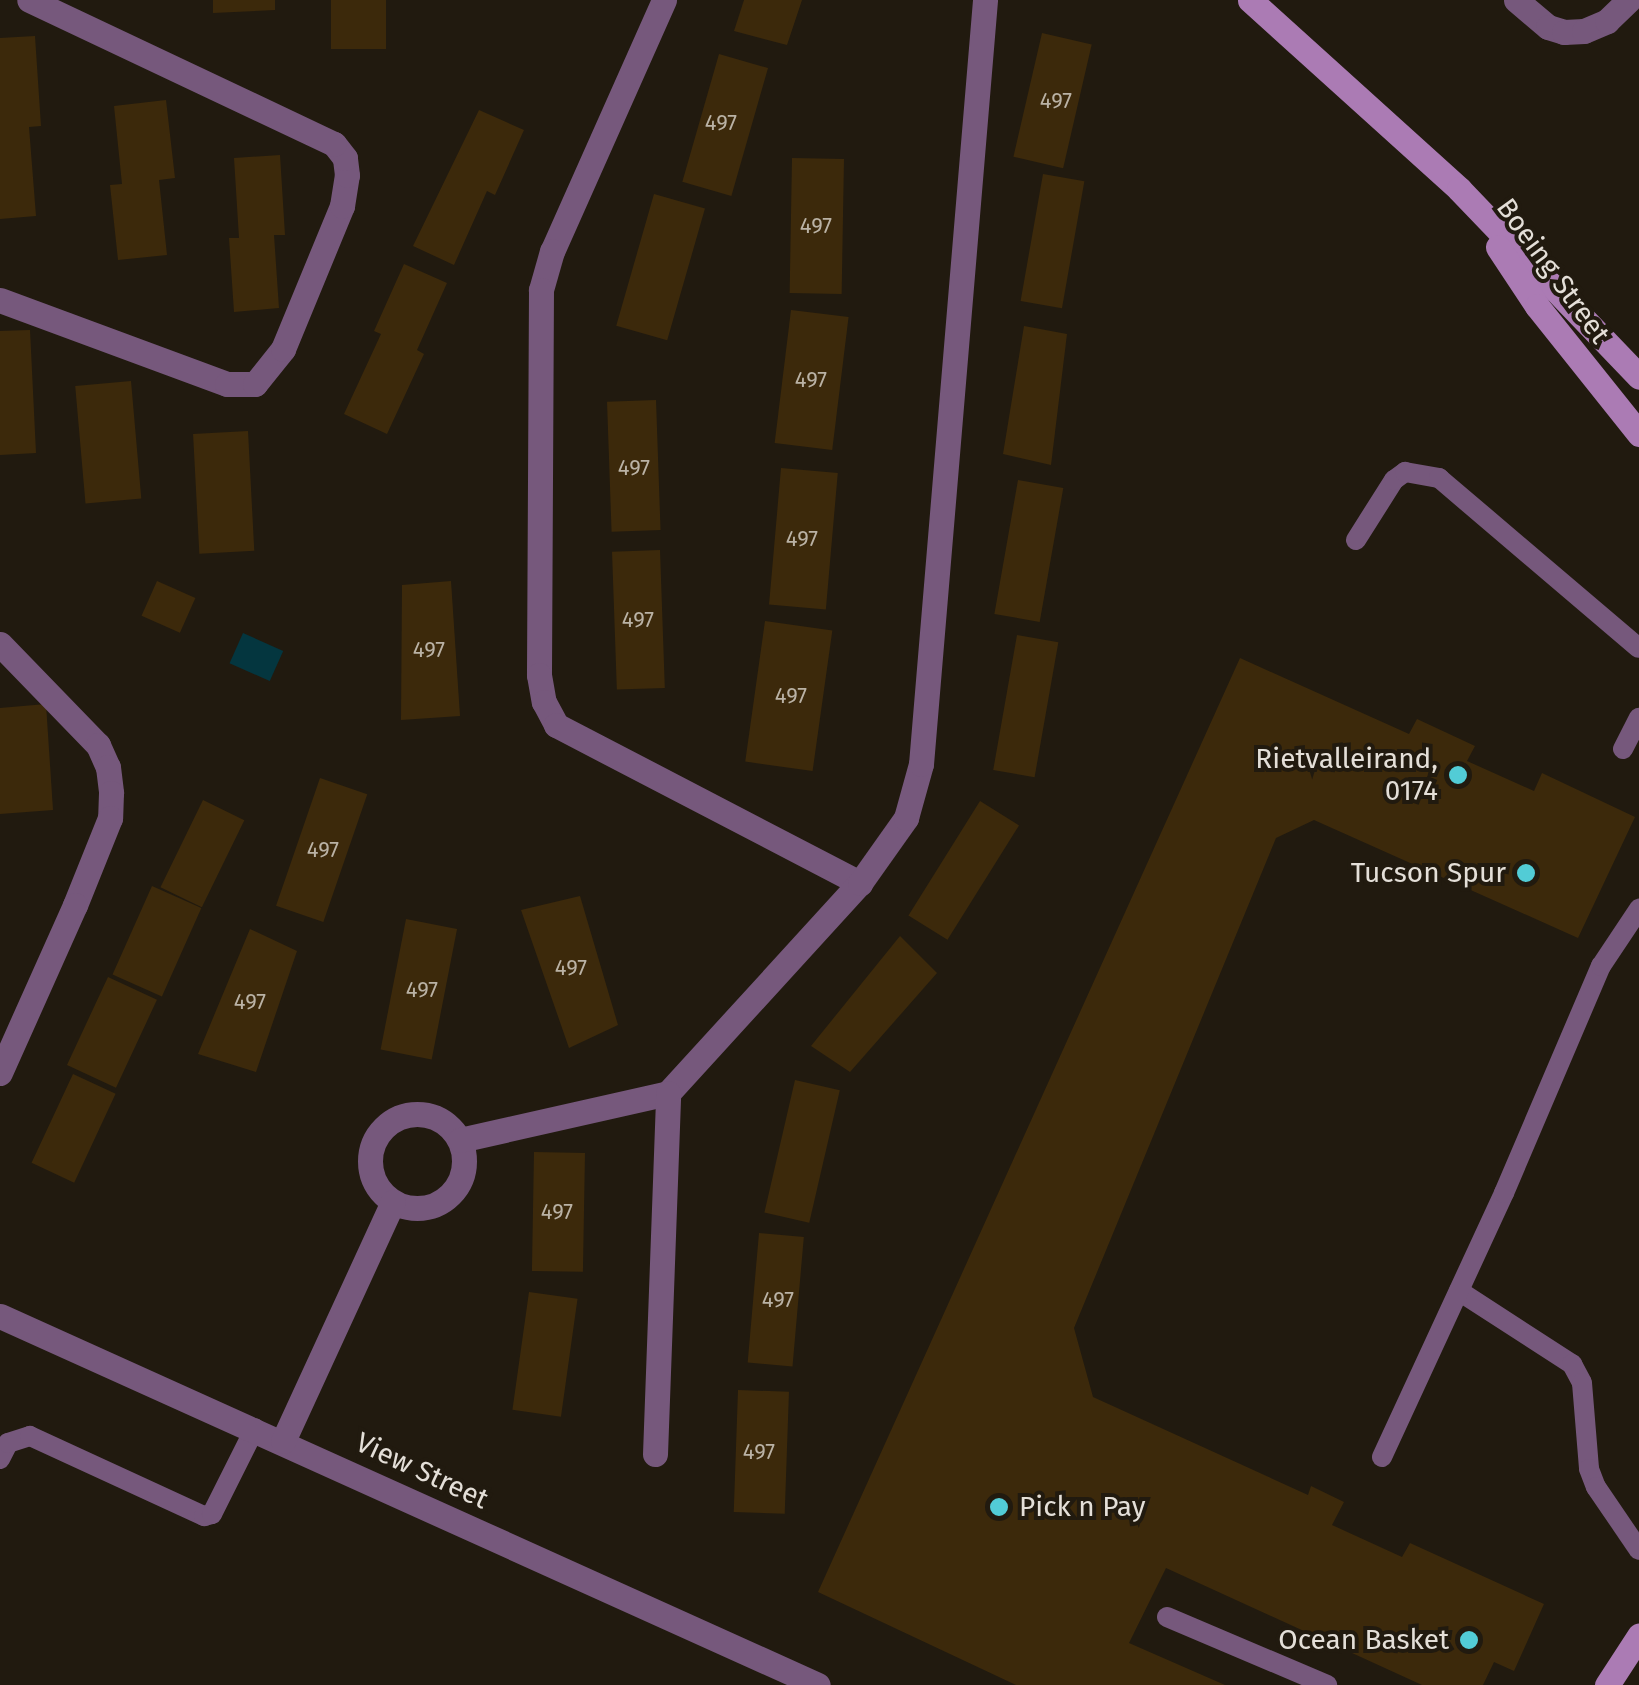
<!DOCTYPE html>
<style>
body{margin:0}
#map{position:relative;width:1639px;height:1685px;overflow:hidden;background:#211a0f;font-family:"Fira Sans",sans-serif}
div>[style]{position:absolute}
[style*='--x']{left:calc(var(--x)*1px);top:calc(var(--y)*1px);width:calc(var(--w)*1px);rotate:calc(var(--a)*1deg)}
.water>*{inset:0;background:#04363f;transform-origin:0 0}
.building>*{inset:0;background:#3c290b;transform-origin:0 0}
.lane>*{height:20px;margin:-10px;padding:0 10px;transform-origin:10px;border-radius:10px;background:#76587c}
.street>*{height:25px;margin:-12.5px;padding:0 12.5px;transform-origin:12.5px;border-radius:12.5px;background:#76587c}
.street>.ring{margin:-12.5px;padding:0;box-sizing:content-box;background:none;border:25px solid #76587c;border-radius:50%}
.secondary>*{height:25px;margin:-12.5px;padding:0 12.5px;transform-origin:12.5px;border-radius:12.5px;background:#ab7bb4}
.dots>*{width:28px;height:28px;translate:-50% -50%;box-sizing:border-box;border:5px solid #211a0f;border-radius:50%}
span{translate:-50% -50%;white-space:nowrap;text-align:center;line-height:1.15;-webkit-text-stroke:8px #211a0f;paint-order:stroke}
.number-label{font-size:22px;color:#bab2a5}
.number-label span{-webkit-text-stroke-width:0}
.street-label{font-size:28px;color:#e4dfd8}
.poi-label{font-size:28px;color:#e4dfd8}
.right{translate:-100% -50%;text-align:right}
.left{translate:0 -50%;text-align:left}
</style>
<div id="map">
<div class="water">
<i style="left:243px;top:633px;width:44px;height:33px;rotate:24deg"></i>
</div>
<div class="building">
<i style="clip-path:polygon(213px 0,275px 0,275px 10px,213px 13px)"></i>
<i style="left:331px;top:0;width:55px;height:49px"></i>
<i style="clip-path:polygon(744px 0,802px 0,787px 45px,734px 31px)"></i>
<i style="left:1042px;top:33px;width:51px;height:127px;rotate:13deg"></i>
<i style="clip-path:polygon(35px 36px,41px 126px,29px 127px,36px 216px,0 219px,0 38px)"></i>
<i style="left:719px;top:54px;width:51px;height:133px;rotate:16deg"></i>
<i style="clip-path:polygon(166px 100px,175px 178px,159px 180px,167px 255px,118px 260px,110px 185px,122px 184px,114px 106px)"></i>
<i style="clip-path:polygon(479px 110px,524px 130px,495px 195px,487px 191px,454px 265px,413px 246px)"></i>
<i style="clip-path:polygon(280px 155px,285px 235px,274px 235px,279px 308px,234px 312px,229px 238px,239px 238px,234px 158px)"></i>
<i style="left:792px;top:158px;width:52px;height:135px;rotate:1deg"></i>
<i style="left:1043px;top:174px;width:42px;height:129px;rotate:10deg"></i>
<i style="left:654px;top:194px;width:53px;height:137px;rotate:16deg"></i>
<i style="clip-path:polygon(404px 264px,447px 283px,417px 350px,424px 354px,387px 434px,344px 414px,381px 334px,374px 331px)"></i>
<i style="left:791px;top:310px;width:58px;height:134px;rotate:7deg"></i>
<i style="clip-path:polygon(1024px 326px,1067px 334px,1051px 465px,1003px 454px)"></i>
<i style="clip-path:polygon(30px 330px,36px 453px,0 455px,0 331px)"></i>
<i style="left:131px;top:381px;width:118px;height:56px;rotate:85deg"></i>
<i style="left:656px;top:400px;width:130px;height:49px;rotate:88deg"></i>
<i style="left:248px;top:431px;width:120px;height:55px;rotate:87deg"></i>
<i style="left:781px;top:468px;width:57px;height:137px;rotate:5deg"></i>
<i style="left:1018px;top:480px;width:46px;height:136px;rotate:10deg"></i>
<i style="left:660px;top:550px;width:138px;height:48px;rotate:88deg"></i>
<i style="left:157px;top:581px;width:42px;height:38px;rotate:24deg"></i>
<i style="clip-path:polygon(451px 581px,460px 716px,401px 720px,402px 585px)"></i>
<i style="left:765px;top:621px;width:68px;height:142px;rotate:8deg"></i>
<i style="left:1017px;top:635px;width:42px;height:137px;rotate:10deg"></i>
<i style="clip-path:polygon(1240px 658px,1409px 734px,1417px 719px,1475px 746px,1467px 761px,1534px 791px,1542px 773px,1635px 817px,1578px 938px,1314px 820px,1276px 838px,1074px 1328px,1093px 1397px,1308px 1495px,1311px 1486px,1344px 1502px,1332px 1525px,1402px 1557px,1410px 1543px,1544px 1604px,1514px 1671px,1494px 1662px,1483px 1685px,1422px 1685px,1166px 1568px,1129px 1643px,1225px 1685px,1016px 1685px,818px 1592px)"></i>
<i style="clip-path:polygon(46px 704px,53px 810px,0 814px,0 708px)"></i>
<i style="left:320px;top:778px;width:50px;height:135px;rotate:19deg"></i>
<i style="left:203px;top:800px;width:46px;height:97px;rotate:26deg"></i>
<i style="left:980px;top:801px;width:46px;height:135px;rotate:32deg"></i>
<i style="left:152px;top:886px;width:54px;height:97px;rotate:24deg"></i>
<i style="clip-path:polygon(580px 896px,618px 1025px,569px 1048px,521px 910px)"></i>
<i style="left:406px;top:919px;width:52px;height:133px;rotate:11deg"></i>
<i style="clip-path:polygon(250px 929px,297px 951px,256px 1072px,198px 1054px)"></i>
<i style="clip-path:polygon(900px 936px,937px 973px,850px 1072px,811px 1046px)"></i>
<i style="left:108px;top:977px;width:54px;height:97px;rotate:25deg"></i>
<i style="left:73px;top:1074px;width:47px;height:98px;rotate:25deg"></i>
<i style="left:795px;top:1080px;width:46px;height:136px;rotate:13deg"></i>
<i style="left:534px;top:1152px;width:51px;height:119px;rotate:1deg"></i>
<i style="left:759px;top:1233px;width:45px;height:130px;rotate:5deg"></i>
<i style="left:529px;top:1292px;width:49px;height:119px;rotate:8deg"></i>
<i style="left:738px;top:1390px;width:51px;height:122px;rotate:2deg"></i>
</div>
<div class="lane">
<i style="--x:1356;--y:540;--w:71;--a:-57.7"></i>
<i style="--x:1394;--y:480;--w:14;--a:-36"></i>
<i style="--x:1405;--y:472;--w:35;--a:10"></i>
<i style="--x:1439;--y:478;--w:262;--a:40.4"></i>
<i style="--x:1623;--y:749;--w:35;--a:-63"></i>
<i style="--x:1459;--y:1291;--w:135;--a:32.9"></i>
<i style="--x:1572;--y:1364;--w:21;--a:62"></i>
<i style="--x:1582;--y:1383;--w:86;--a:85.3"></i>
<i style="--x:1589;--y:1469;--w:19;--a:69"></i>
<i style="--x:1596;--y:1487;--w:76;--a:55.7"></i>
<i style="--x:1382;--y:1457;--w:291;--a:-65.2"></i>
<i style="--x:1504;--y:1193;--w:247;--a:-66.9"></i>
<i style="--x:1601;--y:966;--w:69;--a:-56.3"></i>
<i style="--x:0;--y:1459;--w:18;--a:-63"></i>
<i style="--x:8;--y:1443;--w:23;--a:-18"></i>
<i style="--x:30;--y:1436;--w:192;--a:24.7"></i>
<i style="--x:204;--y:1516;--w:8;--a:-14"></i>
<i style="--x:212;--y:1514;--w:96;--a:-63.4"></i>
<i style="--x:1167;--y:1617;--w:174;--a:23"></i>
</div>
<div class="street">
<i style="--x:664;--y:0;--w:275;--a:114"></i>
<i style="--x:552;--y:251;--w:41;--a:105.8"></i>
<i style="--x:541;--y:290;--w:385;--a:90.3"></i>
<i style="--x:539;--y:675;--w:27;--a:80"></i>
<i style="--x:544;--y:702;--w:26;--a:62"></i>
<i style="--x:556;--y:725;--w:343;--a:27.5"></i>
<i style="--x:1516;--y:0;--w:42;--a:40.2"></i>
<i style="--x:1548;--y:27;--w:17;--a:17"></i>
<i style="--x:1564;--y:32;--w:20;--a:-3"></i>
<i style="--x:1584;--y:31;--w:25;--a:-23"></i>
<i style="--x:1607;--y:21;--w:30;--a:-44"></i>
<i style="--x:0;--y:300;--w:242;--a:20.3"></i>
<i style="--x:227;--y:384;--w:28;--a:0"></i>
<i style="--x:255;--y:384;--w:45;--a:-51.3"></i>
<i style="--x:283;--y:349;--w:155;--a:-67.6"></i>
<i style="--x:342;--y:206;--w:31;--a:-81"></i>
<i style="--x:347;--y:175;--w:17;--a:-97"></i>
<i style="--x:345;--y:158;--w:18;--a:-128"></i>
<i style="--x:334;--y:144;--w:337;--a:-154.7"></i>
<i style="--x:0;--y:644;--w:141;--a:45.9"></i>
<i style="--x:98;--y:745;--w:24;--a:66"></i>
<i style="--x:108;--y:767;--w:26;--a:83"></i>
<i style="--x:111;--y:793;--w:25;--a:92"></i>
<i style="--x:110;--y:818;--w:94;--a:111.9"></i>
<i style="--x:75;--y:905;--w:184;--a:114.1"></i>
<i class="ring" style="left:370px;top:1114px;width:69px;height:69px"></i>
<i style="--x:460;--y:1140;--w:213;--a:-12.7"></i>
<i style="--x:668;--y:1093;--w:285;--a:-47.6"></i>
<i style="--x:860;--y:883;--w:80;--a:-54.7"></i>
<i style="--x:906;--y:818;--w:56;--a:-74.5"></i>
<i style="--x:921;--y:764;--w:767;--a:-85.21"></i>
<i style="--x:0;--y:1316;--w:897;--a:24.28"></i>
<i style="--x:283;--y:1441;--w:263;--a:-65.3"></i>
<i style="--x:655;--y:1454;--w:361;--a:-87.9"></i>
</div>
<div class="secondary">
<i style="--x:1250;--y:0;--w:282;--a:42.1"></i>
<i style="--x:1459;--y:189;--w:260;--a:46.2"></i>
<i style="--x:1498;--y:247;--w:71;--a:56.5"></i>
<i style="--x:1537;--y:306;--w:164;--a:51.4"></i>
<i style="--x:1607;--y:1685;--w:59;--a:-56.9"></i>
</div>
<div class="dots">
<i style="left:1458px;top:775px;background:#52ccd6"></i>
<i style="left:1526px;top:873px;background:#52ccd6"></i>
<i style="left:999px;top:1507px;background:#52ccd6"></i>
<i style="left:1469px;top:1640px;background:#52ccd6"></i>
</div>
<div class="number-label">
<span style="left:1056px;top:101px">497</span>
<span style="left:721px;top:123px">497</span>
<span style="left:816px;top:226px">497</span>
<span style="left:811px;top:380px">497</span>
<span style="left:634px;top:468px">497</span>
<span style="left:802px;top:539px">497</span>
<span style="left:638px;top:620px">497</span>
<span style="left:429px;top:650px">497</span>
<span style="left:791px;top:696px">497</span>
<span style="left:323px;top:850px">497</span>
<span style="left:571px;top:968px">497</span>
<span style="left:422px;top:990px">497</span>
<span style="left:250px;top:1002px">497</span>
<span style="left:557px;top:1212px">497</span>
<span style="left:778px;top:1300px">497</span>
<span style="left:759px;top:1452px">497</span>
</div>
<div class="street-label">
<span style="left:1553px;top:271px;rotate:54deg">Boeing Street</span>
<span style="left:422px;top:1471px;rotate:25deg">View Street</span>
</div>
<div class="poi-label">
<span class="right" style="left:1438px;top:775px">Rietvalleirand,<br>0174</span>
<span class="right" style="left:1506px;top:873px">Tucson Spur</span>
<span class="left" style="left:1019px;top:1507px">Pick n Pay</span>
<span class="right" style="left:1449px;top:1640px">Ocean Basket</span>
</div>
</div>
